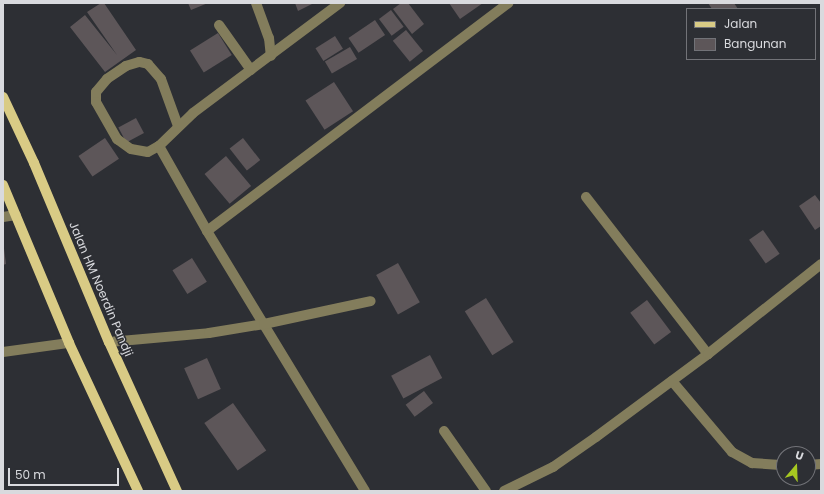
<!DOCTYPE html>
<style>
body{margin:0}
#map{position:relative;width:824px;height:494px;overflow:hidden;background:#2d2f34;font-family:Poppins,sans-serif}
div>[style]{position:absolute}
[style*='--x']{left:calc(var(--x)*1px);top:calc(var(--y)*1px);width:calc(var(--w)*1px);rotate:calc(var(--a)*1deg)}
.building>*{inset:0;background:#5d5659;transform-origin:0 0}
.minor>*{height:10px;margin:-5px;padding:0 5px;transform-origin:5px;border-radius:5px;background:#837d5c}
.major>*{height:10px;margin:-5px;padding:0 5px;transform-origin:5px;border-radius:5px;background:#d9cb85}
span{translate:-50% -50%;white-space:nowrap;text-align:center;line-height:1.15;-webkit-text-stroke:3px #2d2f34;paint-order:stroke}
.street-label{font-size:12px;color:#d9dade}
.frame{position:absolute;inset:0;border:4px solid #d9dade;pointer-events:none}
.legend{position:absolute;left:686px;top:8px;width:130px;height:52px;box-sizing:border-box;background:#2d2f34;border:1px solid #727378;margin:0;padding:5px 7px;list-style:none;font-size:12px;color:#d9dade}
.legend li{display:flex;align-items:center;gap:8px;height:20px}
.legend b{width:20px;border:1px solid #727378}
.north{position:absolute;left:776px;top:446px;width:40px;height:40px;box-sizing:border-box;background:#2d2f34;border:1px solid #727378;border-radius:50%;rotate:19deg;font-size:11px;font-weight:700;line-height:16px;text-align:center;color:#d9dade}
.north::after{content:'';display:block;margin:auto;width:14px;height:18px;background:#a6c821;clip-path:polygon(50% 0,100% 100%,50% 72%,0 100%)}
.scale{position:absolute;left:8px;top:468px;width:111px;height:18px;box-sizing:border-box;border:2px solid #d9dade;border-top:0;padding-left:5px;font-size:12px;line-height:14px;white-space:nowrap;color:#d9dade;-webkit-text-stroke:3px #2d2f34;paint-order:stroke}
</style>
<div id="map">
<div class="building">
<i style="clip-path:polygon(101px 3px,104px 3px,136px 50px,105px 72px,70px 27px,85px 15px,117px 55px,87px 12px)"></i>
<i style="clip-path:polygon(188px 3px,208px 3px,191px 10px)"></i>
<i style="clip-path:polygon(295px 3px,314px 3px,298px 11px)"></i>
<i style="clip-path:polygon(401px 3px,408px 3px,424px 24px,412px 34px,393px 9px)"></i>
<i style="clip-path:polygon(449px 3px,483px 3px,460px 19px)"></i>
<i style="clip-path:polygon(708px 3px,734px 3px,738px 9px,712px 9px)"></i>
<i style="left:391px;top:10px;width:21px;height:15px;rotate:53deg"></i>
<i style="left:375px;top:20px;width:18px;height:32px;rotate:56deg"></i>
<i style="left:406px;top:30px;width:27px;height:17px;rotate:51deg"></i>
<i style="left:218px;top:33px;width:26px;height:33px;rotate:58deg"></i>
<i style="left:335px;top:36px;width:15px;height:23px;rotate:58deg"></i>
<i style="left:350px;top:47px;width:14px;height:29px;rotate:60deg"></i>
<i style="left:334px;top:82px;width:35px;height:34px;rotate:57deg"></i>
<i style="left:136px;top:118px;width:17px;height:20px;rotate:62deg"></i>
<i style="left:105px;top:138px;width:25px;height:32px;rotate:56deg"></i>
<i style="left:243px;top:138px;width:28px;height:17px;rotate:52deg"></i>
<i style="left:226px;top:156px;width:39px;height:28px;rotate:50deg"></i>
<i style="clip-path:polygon(815px 195px,821px 203px,821px 226px,815px 230px,799px 206px)"></i>
<i style="left:763px;top:230px;width:29px;height:17px;rotate:55deg"></i>
<i style="clip-path:polygon(3px 241px,6px 264px,3px 265px)"></i>
<i style="left:192px;top:258px;width:28px;height:23px;rotate:58deg"></i>
<i style="left:398px;top:263px;width:45px;height:25px;rotate:61deg"></i>
<i style="left:486px;top:298px;width:52px;height:25px;rotate:58deg"></i>
<i style="left:647px;top:300px;width:40px;height:21px;rotate:53deg"></i>
<i style="left:430px;top:355px;width:26px;height:44px;rotate:62deg"></i>
<i style="left:207px;top:358px;width:34px;height:25px;rotate:66deg"></i>
<i style="left:424px;top:391px;width:15px;height:23px;rotate:53deg"></i>
<i style="left:233px;top:403px;width:58px;height:35px;rotate:55deg"></i>
</div>
<div class="minor">
<i style="--x:256;--y:3;--w:37;--a:70"></i>
<i style="--x:269;--y:38;--w:18;--a:84"></i>
<i style="--x:219;--y:25;--w:55;--a:54.6"></i>
<i style="--x:178;--y:126;--w:50;--a:-109.9"></i>
<i style="--x:161;--y:79;--w:20;--a:-131"></i>
<i style="--x:148;--y:64;--w:9;--a:-167"></i>
<i style="--x:139;--y:62;--w:14;--a:163"></i>
<i style="--x:126;--y:66;--w:23;--a:146"></i>
<i style="--x:107;--y:79;--w:17;--a:130"></i>
<i style="--x:96;--y:92;--w:10;--a:90"></i>
<i style="--x:96;--y:102;--w:43;--a:60.4"></i>
<i style="--x:117;--y:139;--w:17;--a:36"></i>
<i style="--x:131;--y:149;--w:17;--a:10"></i>
<i style="--x:148;--y:152;--w:13;--a:-29"></i>
<i style="--x:159;--y:146;--w:47;--a:-44.1"></i>
<i style="--x:193;--y:113;--w:184;--a:-36.8"></i>
<i style="--x:159;--y:146;--w:98;--a:60.5"></i>
<i style="--x:207;--y:231;--w:304;--a:58.7"></i>
<i style="--x:586;--y:197;--w:199;--a:52.2"></i>
<i style="--x:3;--y:217;--w:13;--a:-9"></i>
<i style="--x:207;--y:231;--w:378;--a:-37.1"></i>
<i style="--x:109;--y:342;--w:100;--a:-5.1"></i>
<i style="--x:209;--y:333;--w:56;--a:-9.3"></i>
<i style="--x:264;--y:324;--w:109;--a:-12.1"></i>
<i style="--x:3;--y:352;--w:67;--a:-7.8"></i>
<i style="--x:672;--y:381;--w:93;--a:49.8"></i>
<i style="--x:732;--y:452;--w:23;--a:29"></i>
<i style="--x:752;--y:463;--w:32;--a:4"></i>
<i style="--x:444;--y:431;--w:73;--a:55"></i>
<i style="--x:808;--y:465;--w:13;--a:-4"></i>
<i style="--x:504;--y:491;--w:55;--a:-26.1"></i>
<i style="--x:553;--y:467;--w:52;--a:-34.9"></i>
<i style="--x:596;--y:437;--w:139;--a:-36.5"></i>
<i style="--x:708;--y:354;--w:144;--a:-38.5"></i>
</div>
<div class="major">
<i style="--x:3;--y:97;--w:73;--a:64.8"></i>
<i style="--x:34;--y:163;--w:194;--a:67.3"></i>
<i style="--x:109;--y:342;--w:164;--a:65.5"></i>
<i style="--x:3;--y:185;--w:171;--a:67.3"></i>
<i style="--x:69;--y:343;--w:163;--a:65"></i>
</div>
<div class="street-label">
<span style="left:101px;top:289px;rotate:67deg">Jalan HM Noerdin Pandji</span>
</div>
<div class="frame"></div>
<ul class="legend">
<li><b style="height:5px;background:#d9cb85"></b>Jalan</li>
<li><b style="height:11px;background:#5d5659"></b>Bangunan</li>
</ul>
<div class="north">U</div>
<div class="scale">50 m</div>
</div>
